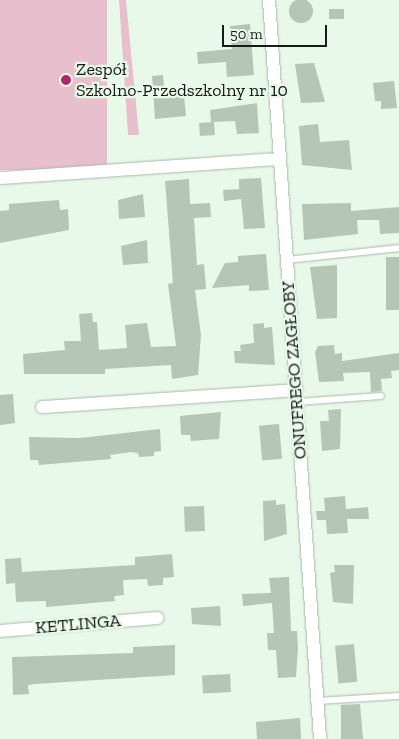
<!DOCTYPE html>
<meta charset="utf-8">
<style>
body{margin:0}
#map{position:relative;width:399px;height:739px;overflow:hidden;background:#e9f9e9;font-family:"Zilla Slab",serif}
div>[style]{position:absolute}
[style*='--x']{left:calc(var(--x)*1px);top:calc(var(--y)*1px);width:calc(var(--w)*1px);rotate:calc(var(--a)*1deg)}
.green>*{inset:0;background:#e8bfcc;transform-origin:0 0}
.building>*{inset:0;background:#b5c5b6;transform-origin:0 0}
.round{border-radius:50%}
.roads{filter:drop-shadow(0 0 1px #a9b9aa) drop-shadow(0 0 1px #a9b9aa)}
.lane>*{height:6px;margin:-3px;padding:0 3px;transform-origin:3px;border-radius:3px;background:#fff}
.street>*{height:12px;margin:-6px;padding:0 6px;transform-origin:6px;border-radius:6px;background:#fff}
.dots>*{width:14px;height:14px;translate:-50% -50%;box-sizing:border-box;border:2px solid #e9f9e9;border-radius:50%}
span{translate:-50% -50%;white-space:nowrap;text-align:center;line-height:1.15;-webkit-text-stroke:4.5px #e9f9e9;paint-order:stroke}
.poi-label{font-size:18px;color:#151b15}
.left{translate:0 -50%;text-align:left}
.street-label{font-size:18px;color:#151b15}
.scale{position:absolute;left:222px;top:25px;width:105px;height:22px;box-sizing:border-box;border:2px solid #151b15;border-top:0;padding-left:6px;font-size:15px;line-height:18px;white-space:nowrap;color:#151b15;-webkit-text-stroke:4px #e9f9e9;paint-order:stroke}
</style>
<div id="map">
<div class="green">
<i style="left:0;top:0;width:107px;height:170px"></i>
<i style="clip-path:polygon(119px 0,126px 0,139px 135px,128px 135px)"></i>
</div>
<div class="building">
<i class="round" style="left:289px;top:-1px;width:24px;height:24px"></i>
<i style="left:344px;top:9px;width:10px;height:15px;rotate:90deg"></i>
<i style="clip-path:polygon(250px 24px,254px 75px,227px 77px,226px 62px,198px 64px,197px 52px,232px 49px,230px 26px)"></i>
<i style="clip-path:polygon(314px 63px,325px 102px,301px 103px,295px 64px)"></i>
<i style="clip-path:polygon(163px 75px,165px 97px,184px 95px,186px 116px,155px 119px,152px 76px)"></i>
<i style="clip-path:polygon(394px 81px,397px 108px,381px 109px,381px 101px,375px 101px,373px 83px)"></i>
<i style="clip-path:polygon(257px 103px,259px 133px,237px 134px,235px 121px,211px 122px,210px 110px)"></i>
<i style="left:214px;top:122px;width:13px;height:15px;rotate:86deg"></i>
<i style="clip-path:polygon(318px 124px,320px 142px,349px 140px,352px 170px,302px 165px,299px 126px)"></i>
<i style="clip-path:polygon(261px 178px,265px 228px,244px 229px,241px 199px,224px 201px,223px 190px,239px 189px,239px 179px)"></i>
<i style="clip-path:polygon(189px 179px,190px 204px,210px 203px,211px 217px,194px 218px,197px 265px,204px 264px,206px 289px,195px 290px,201px 335px,198px 375px,172px 379px,171px 365px,105px 369px,105px 374px,24px 374px,23px 354px,65px 350px,64px 341px,81px 341px,79px 314px,92px 313px,93px 322px,97px 322px,99px 350px,127px 348px,125px 325px,147px 323px,151px 347px,176px 346px,168px 284px,173px 283px,165px 181px)"></i>
<i style="clip-path:polygon(143px 194px,145px 217px,119px 219px,118px 200px)"></i>
<i style="clip-path:polygon(59px 200px,60px 210px,68px 209px,69px 230px,0 243px,0 211px,9px 210px,9px 204px)"></i>
<i style="clip-path:polygon(351px 203px,351px 211px,399px 207px,399px 233px,380px 234px,379px 220px,357px 220px,358px 234px,304px 240px,302px 204px)"></i>
<i style="clip-path:polygon(147px 240px,148px 263px,123px 265px,121px 246px)"></i>
<i style="clip-path:polygon(266px 254px,269px 290px,249px 291px,249px 285px,212px 288px,225px 263px,238px 262px,238px 256px)"></i>
<i style="left:386px;top:257px;width:13px;height:53px"></i>
<i style="clip-path:polygon(337px 265px,337px 318px,317px 319px,310px 267px)"></i>
<i style="clip-path:polygon(264px 323px,264px 328px,272px 327px,275px 365px,235px 363px,234px 351px,241px 351px,240px 345px,254px 343px,253px 324px)"></i>
<i style="clip-path:polygon(334px 345px,335px 354px,342px 353px,342px 361px,399px 353px,399px 370px,391px 371px,392px 378px,381px 379px,382px 391px,371px 392px,370px 372px,343px 373px,344px 381px,319px 382px,315px 352px,318px 346px)"></i>
<i style="clip-path:polygon(13px 394px,15px 423px,0 425px,0 395px)"></i>
<i style="clip-path:polygon(341px 409px,340px 449px,322px 451px,320px 421px,329px 421px,328px 410px)"></i>
<i style="clip-path:polygon(221px 412px,219px 439px,191px 441px,190px 435px,181px 435px,180px 416px)"></i>
<i style="left:279px;top:424px;width:35px;height:20px;rotate:85deg"></i>
<i style="clip-path:polygon(160px 429px,161px 451px,154px 452px,154px 456px,139px 457px,138px 453px,131px 452px,110px 455px,111px 459px,39px 465px,38px 460px,30px 460px,29px 437px,80px 438px)"></i>
<i style="clip-path:polygon(345px 496px,346px 509px,368px 507px,369px 519px,347px 519px,348px 533px,327px 534px,326px 520px,317px 520px,316px 511px,325px 511px,324px 498px)"></i>
<i style="clip-path:polygon(276px 500px,276px 505px,285px 504px,287px 534px,264px 541px,263px 501px)"></i>
<i style="left:204px;top:506px;width:25px;height:20px;rotate:88deg"></i>
<i style="clip-path:polygon(172px 554px,174px 577px,163px 578px,163px 585px,148px 586px,147px 579px,123px 580px,124px 595px,114px 596px,115px 601px,46px 607px,46px 601px,16px 602px,15px 583px,6px 584px,5px 559px,21px 558px,22px 572px,135px 565px,135px 557px)"></i>
<i style="clip-path:polygon(334px 565px,354px 565px,353px 604px,333px 602px,330px 573px,335px 572px)"></i>
<i style="clip-path:polygon(289px 577px,291px 631px,297px 631px,298px 648px,296px 677px,278px 678px,276px 650px,268px 650px,267px 633px,274px 633px,272px 603px,243px 606px,242px 594px,271px 593px,269px 578px)"></i>
<i style="clip-path:polygon(220px 606px,221px 626px,192px 624px,191px 608px)"></i>
<i style="left:354px;top:644px;width:38px;height:19px;rotate:85deg"></i>
<i style="clip-path:polygon(175px 645px,175px 675px,35px 684px,28px 685px,29px 694px,13px 695px,12px 657px,133px 653px,133px 647px)"></i>
<i style="left:230px;top:674px;width:18px;height:28px;rotate:87deg"></i>
<i style="clip-path:polygon(360px 704px,363px 739px,341px 739px,341px 705px)"></i>
<i style="clip-path:polygon(300px 718px,301px 739px,257px 739px,256px 722px)"></i>
</div>
<div class="roads">
<div class="lane">
<i style="--x:287;--y:260;--w:113;--a:-6.1"></i>
<i style="--x:297;--y:402;--w:84;--a:-4.1"></i>
<i style="--x:317;--y:701;--w:82;--a:-3.5"></i>
</div>
<div class="street">
<i style="--x:269;--y:0;--w:741;--a:86.05"></i>
<i style="--x:0;--y:178;--w:280;--a:-3.9"></i>
<i style="--x:42;--y:407;--w:255;--a:-3.8"></i>
<i style="--x:0;--y:631;--w:158;--a:-4.7"></i>
</div>
</div>
<div class="dots">
<i style="left:66px;top:80px;background:#b0286a"></i>
</div>
<div class="poi-label">
<span class="left" style="left:76px;top:80px">Zespół<br>Szkolno-Przedszkolny nr 10</span>
</div>
<div class="street-label">
<span style="left:294px;top:370px;rotate:-94deg">ONUFREGO ZAGŁOBY</span>
<span style="left:78px;top:624px;rotate:-5deg">KETLINGA</span>
</div>
<div class="scale">50 m</div>
</div>
